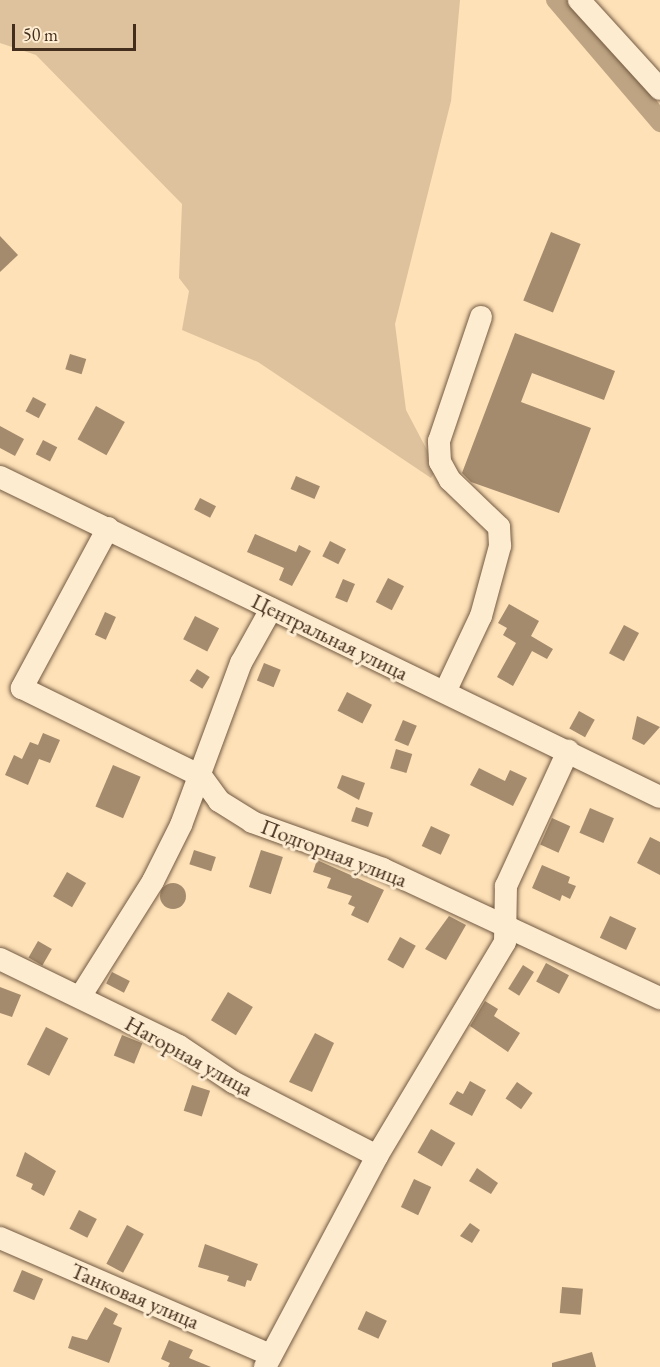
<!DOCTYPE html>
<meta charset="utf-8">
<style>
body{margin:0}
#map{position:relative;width:660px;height:1367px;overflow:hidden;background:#fee1b7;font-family:"EB Garamond",serif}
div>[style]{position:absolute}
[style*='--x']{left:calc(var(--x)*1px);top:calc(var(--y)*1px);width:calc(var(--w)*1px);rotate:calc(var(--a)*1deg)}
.green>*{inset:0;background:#dec29d}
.water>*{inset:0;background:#bea482}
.canal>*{height:18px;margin:-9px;padding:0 9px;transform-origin:9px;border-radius:9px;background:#bea482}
.building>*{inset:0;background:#a48b6d;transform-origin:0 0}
.round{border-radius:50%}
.roads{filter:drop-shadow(0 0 2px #725a43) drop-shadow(0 0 2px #725a43)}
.minor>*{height:22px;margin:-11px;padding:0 11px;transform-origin:11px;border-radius:11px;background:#feecd0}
span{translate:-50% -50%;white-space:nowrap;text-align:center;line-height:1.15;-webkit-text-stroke:6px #feecd0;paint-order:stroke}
.street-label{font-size:22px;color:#432d1c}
.scale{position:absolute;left:12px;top:24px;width:124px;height:27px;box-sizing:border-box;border:3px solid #432d1c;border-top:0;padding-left:8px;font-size:18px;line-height:21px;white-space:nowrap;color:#432d1c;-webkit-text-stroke:4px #feecd0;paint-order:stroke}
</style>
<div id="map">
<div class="green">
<i style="clip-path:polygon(0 0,460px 0,451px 101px,395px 324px,406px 410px,437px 469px,431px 478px,258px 362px,182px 330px,189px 291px,179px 278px,182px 204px,36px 55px,0 43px)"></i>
</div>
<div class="water">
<i style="clip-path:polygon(555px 0,567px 0,652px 94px,660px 105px,660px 120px)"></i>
</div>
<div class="canal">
<i style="--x:555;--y:0;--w:162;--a:49.5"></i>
</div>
<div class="building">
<i style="left:551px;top:232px;width:32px;height:74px;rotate:22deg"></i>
<i style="clip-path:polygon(0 236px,18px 255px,0 272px)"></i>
<i style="clip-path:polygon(515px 333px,615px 371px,604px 400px,532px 373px,521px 402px,591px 428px,559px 513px,471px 482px,462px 473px)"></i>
<i style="left:70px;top:354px;width:17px;height:16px;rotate:17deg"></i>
<i style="left:33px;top:397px;width:15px;height:16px;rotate:28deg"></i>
<i style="left:96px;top:406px;width:33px;height:38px;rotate:29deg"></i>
<i style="clip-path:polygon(0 426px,24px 439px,15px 456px,0 448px)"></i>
<i style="left:43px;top:440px;width:16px;height:16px;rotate:27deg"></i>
<i style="left:296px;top:476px;width:26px;height:14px;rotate:23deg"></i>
<i style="left:200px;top:498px;width:18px;height:13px;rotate:27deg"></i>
<i style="clip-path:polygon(255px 534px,296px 552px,299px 545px,311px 551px,292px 586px,279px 580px,284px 568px,247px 552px)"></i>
<i style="left:330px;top:541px;width:18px;height:17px;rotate:27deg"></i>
<i style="left:388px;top:578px;width:18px;height:27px;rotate:27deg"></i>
<i style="left:343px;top:579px;width:13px;height:20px;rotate:23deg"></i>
<i style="clip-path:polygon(509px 604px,539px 621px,531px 636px,553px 649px,547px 659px,532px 651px,513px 686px,497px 677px,516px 643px,503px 635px,507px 628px,498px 623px)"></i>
<i style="left:105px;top:612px;width:12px;height:25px;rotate:24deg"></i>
<i style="left:195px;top:616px;width:27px;height:26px;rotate:27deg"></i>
<i style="left:624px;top:625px;width:17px;height:32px;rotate:28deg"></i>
<i style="left:264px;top:663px;width:18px;height:19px;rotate:22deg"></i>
<i style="left:197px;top:669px;width:15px;height:14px;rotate:32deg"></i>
<i style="left:347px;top:692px;width:28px;height:21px;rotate:27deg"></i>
<i style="left:579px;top:711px;width:18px;height:20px;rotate:29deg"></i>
<i style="clip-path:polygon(637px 716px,660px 727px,644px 745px,632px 739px)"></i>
<i style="left:403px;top:720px;width:15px;height:22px;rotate:23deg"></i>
<i style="clip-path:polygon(43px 733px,60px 740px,50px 763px,39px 759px,28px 785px,5px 775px,14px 755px,22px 759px,30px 742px,38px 745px)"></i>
<i style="left:396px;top:749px;width:17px;height:20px;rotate:17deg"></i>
<i style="left:113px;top:765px;width:30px;height:45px;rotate:23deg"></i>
<i style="clip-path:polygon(479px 768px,505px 781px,510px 770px,527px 778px,513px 806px,470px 785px)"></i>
<i style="clip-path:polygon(342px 775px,365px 783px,359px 800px,337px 788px)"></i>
<i style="left:356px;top:807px;width:18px;height:15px;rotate:19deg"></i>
<i style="left:590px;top:808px;width:26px;height:27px;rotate:23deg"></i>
<i style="left:552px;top:818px;width:20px;height:29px;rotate:24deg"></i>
<i style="left:431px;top:826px;width:21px;height:22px;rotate:25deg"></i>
<i style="clip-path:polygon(650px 837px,660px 842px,660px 875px,637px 863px)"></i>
<i style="left:194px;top:850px;width:23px;height:15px;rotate:18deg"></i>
<i style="left:261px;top:850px;width:23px;height:39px;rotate:18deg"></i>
<i style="clip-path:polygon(317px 860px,384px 890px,368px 923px,351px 915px,355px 907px,348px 904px,352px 896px,327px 888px,331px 878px,313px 872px)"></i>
<i style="clip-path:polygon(542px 865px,570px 877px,568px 883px,576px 886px,570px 899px,562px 895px,560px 901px,532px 888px)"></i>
<i style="left:67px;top:872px;width:22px;height:28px;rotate:30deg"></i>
<i class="round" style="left:160px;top:883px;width:26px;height:26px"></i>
<i style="clip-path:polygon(449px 916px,466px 925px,446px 960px,425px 949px)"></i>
<i style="left:610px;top:916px;width:29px;height:24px;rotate:25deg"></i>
<i style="left:400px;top:937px;width:18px;height:26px;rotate:29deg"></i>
<i style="left:38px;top:941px;width:16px;height:19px;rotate:30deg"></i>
<i style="left:546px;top:963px;width:26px;height:21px;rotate:28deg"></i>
<i style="left:523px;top:965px;width:13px;height:28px;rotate:32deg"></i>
<i style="left:112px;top:972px;width:20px;height:13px;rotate:27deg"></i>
<i style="clip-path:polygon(0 987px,21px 995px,12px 1017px,0 1013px)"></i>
<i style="left:228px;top:992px;width:29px;height:33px;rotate:31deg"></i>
<i style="clip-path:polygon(485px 1001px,498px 1009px,494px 1016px,520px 1033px,508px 1052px,470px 1026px)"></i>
<i style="left:46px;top:1027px;width:25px;height:42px;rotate:27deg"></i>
<i style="clip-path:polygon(315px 1033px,334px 1043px,312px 1092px,289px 1082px)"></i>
<i style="left:122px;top:1035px;width:22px;height:22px;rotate:22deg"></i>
<i style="clip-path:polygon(470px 1081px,486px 1090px,472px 1116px,449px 1104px,457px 1091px,463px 1094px)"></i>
<i style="left:517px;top:1082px;width:19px;height:20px;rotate:35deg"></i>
<i style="left:192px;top:1085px;width:19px;height:27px;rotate:18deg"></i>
<i style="left:431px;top:1129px;width:28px;height:27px;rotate:30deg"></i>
<i style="clip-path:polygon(25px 1152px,56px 1171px,44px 1196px,31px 1189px,33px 1184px,16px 1176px)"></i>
<i style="clip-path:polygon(477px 1168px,498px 1183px,491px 1194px,469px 1181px)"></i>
<i style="left:414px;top:1179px;width:19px;height:31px;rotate:25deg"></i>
<i style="left:79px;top:1210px;width:20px;height:21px;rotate:27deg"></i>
<i style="clip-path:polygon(470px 1223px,480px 1230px,472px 1243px,460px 1236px)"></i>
<i style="left:127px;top:1225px;width:19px;height:44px;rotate:28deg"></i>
<i style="clip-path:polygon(205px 1244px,258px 1264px,251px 1281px,247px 1280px,245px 1287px,227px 1281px,229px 1276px,198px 1267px)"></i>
<i style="left:22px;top:1270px;width:23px;height:23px;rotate:23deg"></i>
<i style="left:562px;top:1287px;width:21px;height:26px;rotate:5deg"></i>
<i style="clip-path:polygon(105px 1307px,118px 1314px,113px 1324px,122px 1328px,109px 1363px,68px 1348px,72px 1336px,87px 1340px)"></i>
<i style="left:366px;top:1311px;width:23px;height:20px;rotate:25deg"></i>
<i style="clip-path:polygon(169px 1340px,193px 1350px,189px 1358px,211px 1367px,168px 1367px,170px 1363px,161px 1359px)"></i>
<i style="clip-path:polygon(592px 1352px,596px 1367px,552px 1367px,552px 1363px)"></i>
</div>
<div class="roads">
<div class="minor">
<i style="--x:579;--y:0;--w:120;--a:47.7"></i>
<i style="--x:0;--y:477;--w:733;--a:25.87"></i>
<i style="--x:108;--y:528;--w:182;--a:118.3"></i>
<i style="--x:22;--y:688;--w:199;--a:26.2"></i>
<i style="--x:201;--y:776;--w:31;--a:54"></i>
<i style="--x:219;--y:801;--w:39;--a:32"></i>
<i style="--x:252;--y:822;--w:139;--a:19.7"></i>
<i style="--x:383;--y:869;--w:306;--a:25"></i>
<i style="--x:445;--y:692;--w:84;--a:-64.7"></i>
<i style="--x:481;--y:616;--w:73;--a:-74.8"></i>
<i style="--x:500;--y:546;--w:19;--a:-93"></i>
<i style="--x:499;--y:527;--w:68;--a:-136.2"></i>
<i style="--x:450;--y:480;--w:21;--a:-119"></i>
<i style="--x:440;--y:462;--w:21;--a:-93"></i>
<i style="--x:439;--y:441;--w:131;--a:-71.3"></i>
<i style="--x:0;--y:959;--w:199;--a:25.9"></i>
<i style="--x:179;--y:1046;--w:65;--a:33.7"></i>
<i style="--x:233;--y:1082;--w:162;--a:27.2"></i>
<i style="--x:80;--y:997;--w:137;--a:-57.8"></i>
<i style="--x:153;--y:881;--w:63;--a:-63.4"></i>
<i style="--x:181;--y:825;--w:173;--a:-69.7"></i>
<i style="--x:241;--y:663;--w:62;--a:-60.9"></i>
<i style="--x:0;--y:1238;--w:295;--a:23.4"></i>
<i style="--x:265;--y:1367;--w:239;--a:-62"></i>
<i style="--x:377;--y:1156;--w:249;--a:-59.1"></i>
<i style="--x:505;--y:942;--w:56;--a:-89"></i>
<i style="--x:506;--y:886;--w:149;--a:-65.3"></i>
</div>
</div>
<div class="street-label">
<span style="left:330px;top:637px;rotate:26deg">Центральная улица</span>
<span style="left:334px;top:853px;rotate:21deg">Подгорная улица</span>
<span style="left:189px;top:1056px;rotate:29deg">Нагорная улица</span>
<span style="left:135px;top:1296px;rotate:23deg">Танковая улица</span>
</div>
<div class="scale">50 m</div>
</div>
